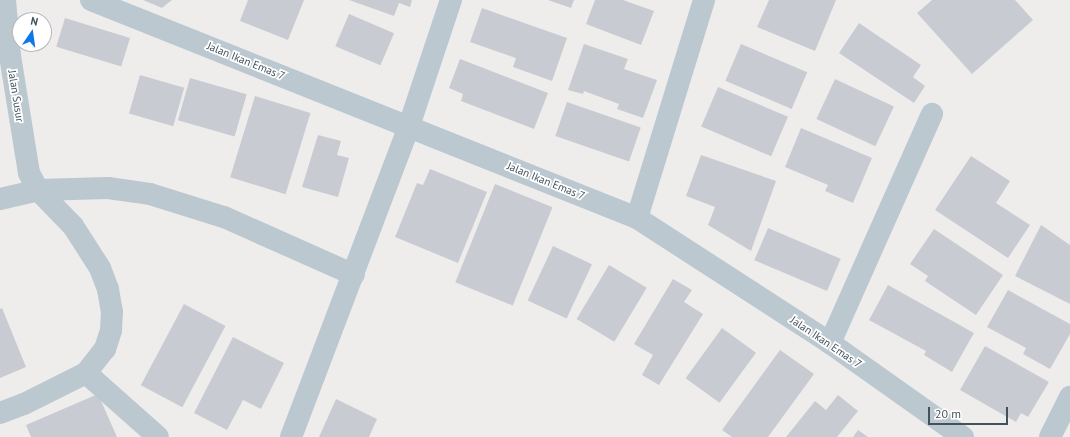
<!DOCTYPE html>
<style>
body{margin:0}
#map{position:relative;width:1070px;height:437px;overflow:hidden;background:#efecec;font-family:"PT Sans",sans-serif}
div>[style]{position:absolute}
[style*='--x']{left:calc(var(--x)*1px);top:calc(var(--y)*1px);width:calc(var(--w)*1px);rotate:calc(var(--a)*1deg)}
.building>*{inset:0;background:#c8ccd2;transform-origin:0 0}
.minor>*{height:22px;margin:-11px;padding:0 11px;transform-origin:11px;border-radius:11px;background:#bbc8d0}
span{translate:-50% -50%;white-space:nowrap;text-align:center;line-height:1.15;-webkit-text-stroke:3.5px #fff;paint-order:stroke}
.street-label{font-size:11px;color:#43515b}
.north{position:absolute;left:12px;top:12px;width:40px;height:40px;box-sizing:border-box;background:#fff;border:1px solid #b4b9bd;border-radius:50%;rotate:13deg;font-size:11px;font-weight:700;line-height:16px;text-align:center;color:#43515b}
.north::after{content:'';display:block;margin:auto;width:14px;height:18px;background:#0c78ea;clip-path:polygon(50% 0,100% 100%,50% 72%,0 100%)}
.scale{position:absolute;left:928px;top:407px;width:80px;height:18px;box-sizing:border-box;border:2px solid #43515b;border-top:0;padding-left:5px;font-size:12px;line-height:14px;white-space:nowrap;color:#43515b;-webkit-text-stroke:3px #fff;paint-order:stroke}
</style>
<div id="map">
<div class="building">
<i style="clip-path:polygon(143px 0,172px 0,162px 8px)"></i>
<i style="clip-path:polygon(248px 0,304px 0,288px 40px,240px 21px)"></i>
<i style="clip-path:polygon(349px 0,412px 0,410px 7px,399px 3px,394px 16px)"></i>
<i style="clip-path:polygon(548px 0,574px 0,571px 8px)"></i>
<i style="clip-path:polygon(595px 0,623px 0,654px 11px,641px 45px,586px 24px)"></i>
<i style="clip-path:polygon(769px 0,836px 0,815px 51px,757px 27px)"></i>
<i style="clip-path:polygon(932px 0,1015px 0,1033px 20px,972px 74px,917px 13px)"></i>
<i style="clip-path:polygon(482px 8px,567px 38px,552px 81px,513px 67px,516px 58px,470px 42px)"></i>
<i style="left:349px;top:14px;width:49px;height:35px;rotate:23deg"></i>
<i style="left:65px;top:18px;width:68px;height:30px;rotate:17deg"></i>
<i style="clip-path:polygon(859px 23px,921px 65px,913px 77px,925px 86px,914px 103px,839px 53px)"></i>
<i style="clip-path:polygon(584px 44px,628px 59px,624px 69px,657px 80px,643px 118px,617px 109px,619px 104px,584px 91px,583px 94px,568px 90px)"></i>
<i style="left:741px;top:44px;width:72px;height:40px;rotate:23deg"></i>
<i style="clip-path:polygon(460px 59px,548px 93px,534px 129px,461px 101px,463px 94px,449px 88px)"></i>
<i style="left:140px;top:75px;width:46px;height:40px;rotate:16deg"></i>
<i style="left:190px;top:78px;width:59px;height:44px;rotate:16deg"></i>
<i style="left:835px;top:79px;width:65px;height:44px;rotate:25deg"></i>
<i style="left:718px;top:87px;width:76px;height:43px;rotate:23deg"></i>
<i style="left:255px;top:96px;width:58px;height:85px;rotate:17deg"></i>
<i style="left:567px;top:102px;width:78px;height:36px;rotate:19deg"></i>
<i style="clip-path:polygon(801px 128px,872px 158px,853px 203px,825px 191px,828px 185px,785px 167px)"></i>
<i style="clip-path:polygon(318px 135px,341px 141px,337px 155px,349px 158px,338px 197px,302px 187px)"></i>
<i style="clip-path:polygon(701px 155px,776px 181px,751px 251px,708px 225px,715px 207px,686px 196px)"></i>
<i style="clip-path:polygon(971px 156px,1010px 181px,996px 203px,1030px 225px,1008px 258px,935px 210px)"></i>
<i style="clip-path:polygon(430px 169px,487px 192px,458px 263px,395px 237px,417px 183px,423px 185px)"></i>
<i style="left:495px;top:184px;width:62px;height:106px;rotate:22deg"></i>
<i style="clip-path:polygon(1041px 225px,1070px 245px,1070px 304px,1015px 276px)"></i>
<i style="left:768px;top:228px;width:79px;height:35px;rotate:23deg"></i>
<i style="clip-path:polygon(934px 229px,1003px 275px,976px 315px,925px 281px,928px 276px,910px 264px)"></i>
<i style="left:553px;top:246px;width:43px;height:60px;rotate:25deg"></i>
<i style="left:609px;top:265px;width:44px;height:63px;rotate:31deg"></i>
<i style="clip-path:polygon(673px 279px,692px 290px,684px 302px,703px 314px,659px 385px,642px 375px,653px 355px,634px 344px)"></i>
<i style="clip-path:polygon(888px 285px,974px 333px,952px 372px,924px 355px,926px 351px,869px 320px)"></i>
<i style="clip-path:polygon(1008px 290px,1070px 324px,1070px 334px,1050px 369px,1023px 354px,1026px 348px,987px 327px)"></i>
<i style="left:184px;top:304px;width:47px;height:92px;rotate:28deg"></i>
<i style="clip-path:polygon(2px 308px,26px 367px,0 378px,0 309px)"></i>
<i style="left:722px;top:328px;width:42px;height:62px;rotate:36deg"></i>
<i style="clip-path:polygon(233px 337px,284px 363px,261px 409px,243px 400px,227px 430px,194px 413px)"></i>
<i style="clip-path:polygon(985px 346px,1049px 382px,1028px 417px,1021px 413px,1016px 422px,960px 390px)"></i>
<i style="clip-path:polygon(780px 350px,814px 374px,768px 437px,732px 437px,722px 430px)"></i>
<i style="clip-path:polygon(98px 394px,117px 437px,31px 437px,26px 425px)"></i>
<i style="clip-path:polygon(838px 395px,858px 411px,837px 437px,786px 437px,815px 401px,826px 410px)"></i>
<i style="clip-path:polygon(336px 399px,377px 419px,369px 437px,319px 437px)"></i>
<i style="clip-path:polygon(858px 430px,868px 437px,853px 437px)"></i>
</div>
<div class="minor">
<i style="--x:91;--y:0;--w:588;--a:21.77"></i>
<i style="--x:637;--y:218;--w:230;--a:32.9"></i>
<i style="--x:830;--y:343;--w:163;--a:35.3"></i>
<i style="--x:0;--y:199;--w:39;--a:-13"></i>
<i style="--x:38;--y:190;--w:70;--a:-1.6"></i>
<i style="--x:108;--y:188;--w:42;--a:8.1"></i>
<i style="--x:150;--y:194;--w:77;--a:17.3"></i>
<i style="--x:224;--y:217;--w:142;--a:24"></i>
<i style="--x:637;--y:218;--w:228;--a:-72.9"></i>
<i style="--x:830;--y:343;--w:251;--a:-66"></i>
<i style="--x:86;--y:373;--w:96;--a:41.6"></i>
<i style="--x:0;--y:413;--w:26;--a:-21"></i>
<i style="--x:24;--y:404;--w:69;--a:-26.6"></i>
<i style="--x:86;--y:373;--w:31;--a:-52"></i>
<i style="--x:105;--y:349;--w:20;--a:-72"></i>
<i style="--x:111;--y:330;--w:18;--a:-87"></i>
<i style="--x:112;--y:312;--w:23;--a:-100"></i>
<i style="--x:108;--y:289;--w:22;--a:-111"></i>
<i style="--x:100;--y:268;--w:50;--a:-122.7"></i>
<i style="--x:73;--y:226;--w:50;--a:-134.2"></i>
<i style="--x:38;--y:190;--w:19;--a:-118"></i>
<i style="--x:29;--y:173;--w:119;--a:-99.2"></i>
<i style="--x:10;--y:56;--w:56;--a:-95.1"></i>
<i style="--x:291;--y:437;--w:333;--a:-69.2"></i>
<i style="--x:409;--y:126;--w:133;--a:-71.6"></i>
<i style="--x:1050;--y:437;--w:45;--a:-63.4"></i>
</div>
<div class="street-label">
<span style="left:246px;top:61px;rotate:22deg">Jalan Ikan Emas 7</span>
<span style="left:16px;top:96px;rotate:81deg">Jalan Susur</span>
<span style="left:546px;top:181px;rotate:22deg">Jalan Ikan Emas 7</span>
<span style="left:826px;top:342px;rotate:34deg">Jalan Ikan Emas 7</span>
</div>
<div class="north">N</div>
<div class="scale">20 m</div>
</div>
